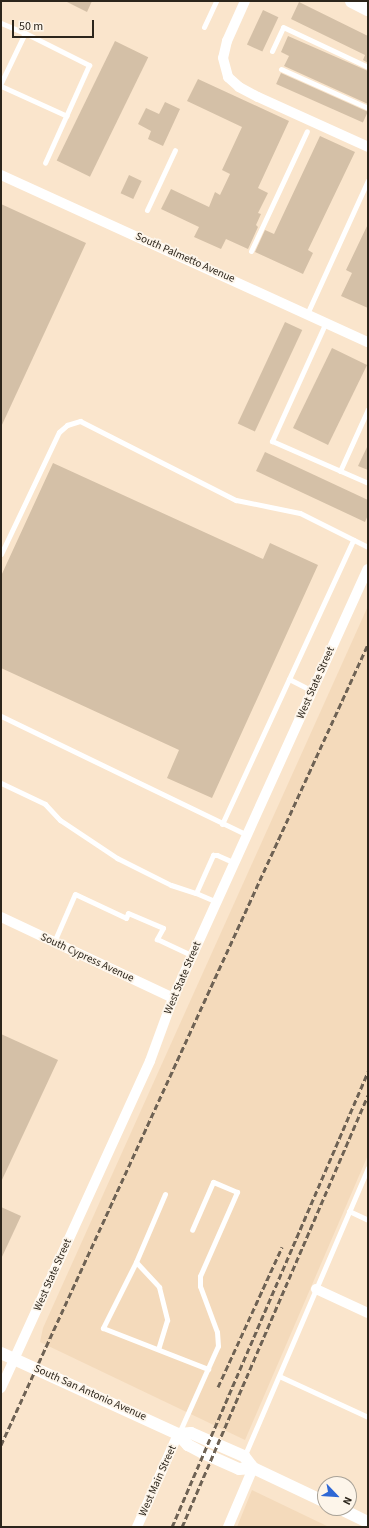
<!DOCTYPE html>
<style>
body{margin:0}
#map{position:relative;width:369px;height:1528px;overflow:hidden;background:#fae5cc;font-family:"Source Sans 3",sans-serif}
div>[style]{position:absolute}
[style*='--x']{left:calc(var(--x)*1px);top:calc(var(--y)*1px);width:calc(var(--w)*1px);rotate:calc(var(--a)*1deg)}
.built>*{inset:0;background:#f4dabb}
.building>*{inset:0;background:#d4c0a7;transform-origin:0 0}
.service>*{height:5px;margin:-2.5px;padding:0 2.5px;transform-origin:2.5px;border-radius:2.5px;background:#fff}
.minor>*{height:10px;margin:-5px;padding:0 5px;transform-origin:5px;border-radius:5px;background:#fff}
.tertiary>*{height:12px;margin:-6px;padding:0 6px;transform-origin:6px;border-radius:6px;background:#fff}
.secondary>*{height:14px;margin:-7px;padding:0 7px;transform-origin:7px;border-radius:7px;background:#fff}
.rail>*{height:3px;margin-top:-1.5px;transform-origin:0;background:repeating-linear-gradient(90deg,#6e6254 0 6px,transparent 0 9px)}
span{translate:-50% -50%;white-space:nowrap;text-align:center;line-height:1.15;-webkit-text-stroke:3.5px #fdf5ea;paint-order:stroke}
.street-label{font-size:11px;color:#2c251b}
.frame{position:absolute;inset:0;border:2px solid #2c251b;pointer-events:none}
.north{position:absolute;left:317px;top:1476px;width:40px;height:40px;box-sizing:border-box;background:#fdf5ea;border:1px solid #a9a297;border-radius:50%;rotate:115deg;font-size:11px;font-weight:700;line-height:16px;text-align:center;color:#2c251b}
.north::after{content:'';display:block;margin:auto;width:14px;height:18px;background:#2e67d5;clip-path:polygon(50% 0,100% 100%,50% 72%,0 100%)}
.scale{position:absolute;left:12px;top:20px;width:82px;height:18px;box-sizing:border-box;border:2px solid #2c251b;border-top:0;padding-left:5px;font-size:12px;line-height:14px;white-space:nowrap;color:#2c251b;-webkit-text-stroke:3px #fdf5ea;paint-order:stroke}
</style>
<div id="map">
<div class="built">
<i style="clip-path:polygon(368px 606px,368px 1155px,245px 1440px,40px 1342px,43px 1328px)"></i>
<i style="clip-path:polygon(252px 1490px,329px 1527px,237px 1527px)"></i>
</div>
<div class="building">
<i style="clip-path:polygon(65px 1px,92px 1px,87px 12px)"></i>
<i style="clip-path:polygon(299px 2px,368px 36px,368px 63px,363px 60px,365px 55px,291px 19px)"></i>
<i style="left:263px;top:10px;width:17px;height:38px;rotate:25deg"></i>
<i style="clip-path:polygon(288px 36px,368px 71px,368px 104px,284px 66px,289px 56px,281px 52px)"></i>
<i style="left:115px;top:41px;width:37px;height:133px;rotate:26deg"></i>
<i style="left:281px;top:73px;width:95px;height:12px;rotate:24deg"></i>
<i style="clip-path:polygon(198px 79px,289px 121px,258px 188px,268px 193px,258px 213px,261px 214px,256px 225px,258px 227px,248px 249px,226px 239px,221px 249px,194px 237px,199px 227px,161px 209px,171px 189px,209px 207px,215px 192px,220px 195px,230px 174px,222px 170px,242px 127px,187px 101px)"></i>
<i style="clip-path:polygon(165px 102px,180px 109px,163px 146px,148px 139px,151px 131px,138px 124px,146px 108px,159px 114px)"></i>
<i style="clip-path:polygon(320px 136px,355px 152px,308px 250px,313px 253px,303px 274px,255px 252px,265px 230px,274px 234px)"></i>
<i style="left:129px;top:175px;width:14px;height:20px;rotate:25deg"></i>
<i style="clip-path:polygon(1px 204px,86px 243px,1px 427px)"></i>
<i style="clip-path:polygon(368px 224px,368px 308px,341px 296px,352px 273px,346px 270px)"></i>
<i style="left:285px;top:322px;width:19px;height:112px;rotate:25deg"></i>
<i style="left:332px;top:348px;width:39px;height:89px;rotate:26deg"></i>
<i style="clip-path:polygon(368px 445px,368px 470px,358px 466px)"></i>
<i style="clip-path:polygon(265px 452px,368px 500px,368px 515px,365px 522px,256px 471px)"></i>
<i style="clip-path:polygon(53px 463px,263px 559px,270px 543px,318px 565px,212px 798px,167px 778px,179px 750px,1px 668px,1px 576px)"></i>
<i style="clip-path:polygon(1px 1034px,58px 1060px,1px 1182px)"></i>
<i style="clip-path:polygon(1px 1207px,21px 1216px,1px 1259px)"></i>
</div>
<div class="service">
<i style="--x:1;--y:23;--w:26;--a:23"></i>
<i style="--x:204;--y:27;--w:29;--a:-65"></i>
<i style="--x:272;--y:51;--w:26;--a:-65"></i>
<i style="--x:283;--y:27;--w:94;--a:25.2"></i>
<i style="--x:281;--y:69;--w:95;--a:24.1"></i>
<i style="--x:1;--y:83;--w:55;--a:-64.4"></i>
<i style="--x:25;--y:33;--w:72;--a:26.6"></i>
<i style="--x:89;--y:65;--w:107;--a:114.2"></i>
<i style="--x:1;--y:86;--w:72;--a:24.4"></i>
<i style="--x:147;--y:210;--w:66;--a:-65"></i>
<i style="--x:251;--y:251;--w:132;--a:-65"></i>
<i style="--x:307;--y:314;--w:147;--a:-65.5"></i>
<i style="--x:326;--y:322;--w:131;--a:114.4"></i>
<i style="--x:272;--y:441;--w:105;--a:23.6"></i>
<i style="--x:340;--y:471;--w:68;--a:-65.7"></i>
<i style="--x:1;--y:554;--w:135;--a:-64.6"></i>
<i style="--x:59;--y:432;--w:11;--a:-41"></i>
<i style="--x:67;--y:425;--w:14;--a:-17"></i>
<i style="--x:80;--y:421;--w:175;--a:26.9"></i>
<i style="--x:236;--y:500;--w:65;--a:11.5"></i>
<i style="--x:300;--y:513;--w:76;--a:26.6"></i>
<i style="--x:289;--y:679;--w:27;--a:27"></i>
<i style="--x:1;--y:716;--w:273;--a:25.8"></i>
<i style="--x:1;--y:783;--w:49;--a:25.5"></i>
<i style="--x:45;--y:804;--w:22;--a:47"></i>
<i style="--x:60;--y:820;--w:69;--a:33.7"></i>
<i style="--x:117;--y:858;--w:60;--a:26.6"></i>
<i style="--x:171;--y:885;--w:26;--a:18"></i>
<i style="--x:222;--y:824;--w:313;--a:-65.2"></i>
<i style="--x:217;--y:902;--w:23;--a:-157"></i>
<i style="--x:196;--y:893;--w:42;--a:-65.9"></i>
<i style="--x:213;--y:855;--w:4;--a:0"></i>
<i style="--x:217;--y:855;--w:20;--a:24"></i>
<i style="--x:54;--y:942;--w:52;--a:-66.4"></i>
<i style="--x:75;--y:894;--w:56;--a:25.2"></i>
<i style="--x:126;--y:918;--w:5;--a:-68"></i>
<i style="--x:128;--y:913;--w:38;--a:23"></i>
<i style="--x:163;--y:928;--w:13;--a:119"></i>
<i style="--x:157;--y:939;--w:40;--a:25"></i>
<i style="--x:165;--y:1194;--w:74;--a:113.1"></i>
<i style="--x:136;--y:1262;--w:74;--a:116.6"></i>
<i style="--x:103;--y:1328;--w:113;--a:21.3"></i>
<i style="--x:349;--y:1211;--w:21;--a:25"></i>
<i style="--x:136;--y:1262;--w:34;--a:47"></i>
<i style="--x:159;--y:1287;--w:34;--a:76"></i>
<i style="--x:167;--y:1320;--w:30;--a:107"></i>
<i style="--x:279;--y:1376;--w:98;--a:24.7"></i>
<i style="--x:179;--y:1433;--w:95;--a:-65.9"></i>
<i style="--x:218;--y:1346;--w:14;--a:-94"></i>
<i style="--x:217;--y:1332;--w:49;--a:-110.3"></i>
<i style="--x:200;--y:1286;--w:10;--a:-90"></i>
<i style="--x:200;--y:1276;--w:92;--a:-66.2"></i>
<i style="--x:237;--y:1192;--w:26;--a:-157"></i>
<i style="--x:213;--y:1182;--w:52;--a:113.6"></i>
<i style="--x:244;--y:1457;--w:315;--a:-66.8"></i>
</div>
<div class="minor">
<i style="--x:245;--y:1;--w:44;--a:114.2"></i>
<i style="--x:227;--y:41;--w:17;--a:103"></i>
<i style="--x:223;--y:58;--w:20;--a:75"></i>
<i style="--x:228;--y:77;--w:15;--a:42"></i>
<i style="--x:239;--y:87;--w:21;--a:28"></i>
<i style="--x:258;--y:97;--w:121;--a:24.4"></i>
<i style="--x:1;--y:175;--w:403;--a:24.5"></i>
<i style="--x:1;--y:917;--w:190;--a:25.2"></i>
<i style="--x:316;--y:1289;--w:57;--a:24.8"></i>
<i style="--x:1;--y:1388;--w:359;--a:-65.5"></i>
<i style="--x:150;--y:1061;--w:67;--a:-69.9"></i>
<i style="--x:173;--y:998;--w:471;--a:-65.6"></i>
<i style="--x:137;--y:1527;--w:102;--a:-66.2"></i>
<i style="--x:228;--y:1527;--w:64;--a:-67"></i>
</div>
<div class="tertiary">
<i style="--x:1;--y:1353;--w:195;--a:24.6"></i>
<i style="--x:178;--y:1434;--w:15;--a:48"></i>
<i style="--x:188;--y:1445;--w:17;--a:28"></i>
<i style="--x:203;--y:1453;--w:39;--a:24"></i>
<i style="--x:239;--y:1469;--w:14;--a:-4"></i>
<i style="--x:253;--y:1468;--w:80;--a:25.3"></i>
<i style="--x:178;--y:1434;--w:13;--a:-4"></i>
<i style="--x:191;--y:1433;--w:58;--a:23.5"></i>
<i style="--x:244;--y:1456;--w:15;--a:53"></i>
<i style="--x:339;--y:1508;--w:32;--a:26"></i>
</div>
<div class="secondary">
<i style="--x:352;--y:1;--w:18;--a:27"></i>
</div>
<div class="rail">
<i style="--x:218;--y:1387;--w:154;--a:-65.4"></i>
<i style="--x:1;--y:1445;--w:881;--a:-65.38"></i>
<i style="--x:172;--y:1527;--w:496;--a:-66.7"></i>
<i style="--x:182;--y:1527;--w:470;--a:-66.7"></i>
</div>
<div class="street-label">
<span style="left:185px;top:258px;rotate:24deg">South Palmetto Avenue</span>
<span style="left:316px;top:683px;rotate:-66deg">West State Street</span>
<span style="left:87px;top:958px;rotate:25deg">South Cypress Avenue</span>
<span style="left:183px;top:978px;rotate:-67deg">West State Street</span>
<span style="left:53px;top:1275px;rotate:-66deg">West State Street</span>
<span style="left:90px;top:1393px;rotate:24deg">South San Antonio Avenue</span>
<span style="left:158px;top:1481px;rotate:-66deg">West Main Street</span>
</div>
<div class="frame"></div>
<div class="north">N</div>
<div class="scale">50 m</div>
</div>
